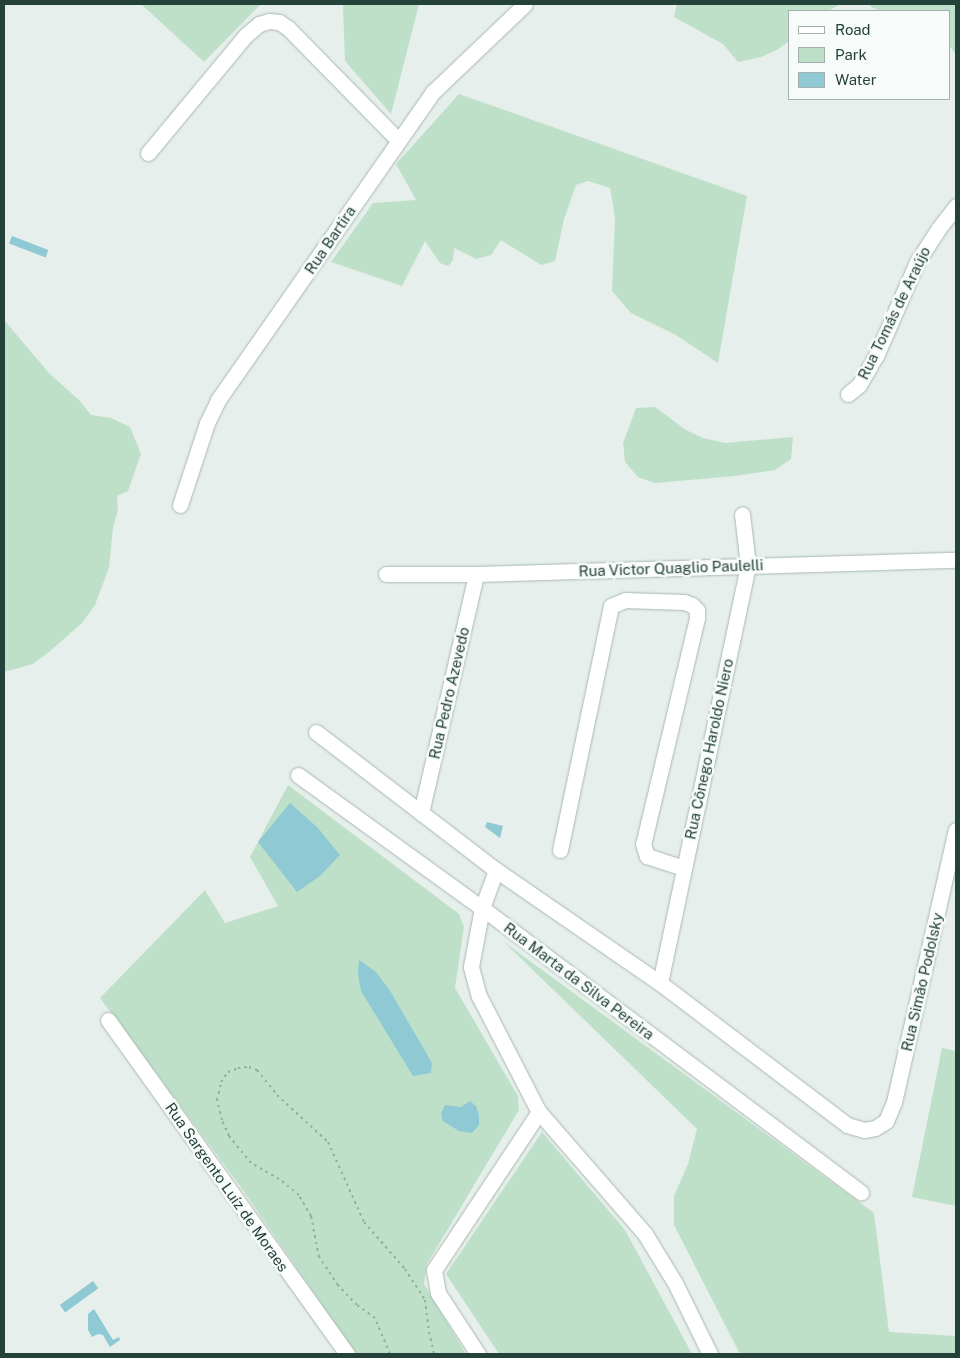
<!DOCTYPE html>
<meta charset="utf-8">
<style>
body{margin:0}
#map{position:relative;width:960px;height:1358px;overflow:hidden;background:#e6efeb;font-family:"Public Sans",sans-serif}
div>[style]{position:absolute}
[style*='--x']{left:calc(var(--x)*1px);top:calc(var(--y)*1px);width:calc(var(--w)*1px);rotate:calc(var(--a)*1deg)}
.green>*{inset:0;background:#bfe0c8}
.water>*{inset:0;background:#8ec9d4;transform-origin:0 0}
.path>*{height:2px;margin-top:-1px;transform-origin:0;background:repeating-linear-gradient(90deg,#86b3a5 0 2.5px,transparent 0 6.5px)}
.roads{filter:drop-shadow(0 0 1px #a8b8b2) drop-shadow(0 0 1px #a8b8b2)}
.minor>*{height:15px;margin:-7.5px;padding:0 7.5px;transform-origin:7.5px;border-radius:7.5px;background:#fff}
span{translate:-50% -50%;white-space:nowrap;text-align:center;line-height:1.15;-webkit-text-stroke:5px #f7fbf9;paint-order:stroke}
.street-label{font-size:15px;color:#24423a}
.frame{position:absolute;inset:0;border:5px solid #24423a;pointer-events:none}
.legend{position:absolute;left:788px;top:10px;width:162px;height:90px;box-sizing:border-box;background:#f7fbf9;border:1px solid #a3b1ad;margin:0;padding:6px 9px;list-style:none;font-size:15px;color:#24423a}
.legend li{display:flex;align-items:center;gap:10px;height:25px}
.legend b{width:25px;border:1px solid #a3b1ad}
</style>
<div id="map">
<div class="green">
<i style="clip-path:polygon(141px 4px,261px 4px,204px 62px)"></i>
<i style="clip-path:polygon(343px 4px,419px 4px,391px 114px,345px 61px)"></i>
<i style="clip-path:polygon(677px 4px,841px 4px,828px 11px,789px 11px,789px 41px,777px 50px,761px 57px,738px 62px,723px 44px,674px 17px)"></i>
<i style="clip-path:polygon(870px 4px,956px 4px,956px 55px,949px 45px,949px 11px,881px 11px,871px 7px)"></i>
<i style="clip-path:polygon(459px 94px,747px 196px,718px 363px,676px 335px,631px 313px,612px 291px,615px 217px,610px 188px,588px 181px,576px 185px,564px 219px,555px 261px,541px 265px,501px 240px,491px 255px,476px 259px,454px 248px,453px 260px,448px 266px,440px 263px,425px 241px,402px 286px,331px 262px,373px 203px,416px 200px,396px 164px)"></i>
<i style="clip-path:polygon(4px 320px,49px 373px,80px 401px,91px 415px,111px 418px,130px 427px,141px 454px,128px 491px,117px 496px,118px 510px,113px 528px,109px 568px,95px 605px,82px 623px,49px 652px,33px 664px,4px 672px)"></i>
<i style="clip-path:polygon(655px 407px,686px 430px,703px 438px,725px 443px,793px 437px,791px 459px,775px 470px,735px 476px,655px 483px,638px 477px,625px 462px,623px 443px,636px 408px)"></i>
<i style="clip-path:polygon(288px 785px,459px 914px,464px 927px,455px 988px,518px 1096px,519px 1110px,427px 1264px,424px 1284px,466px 1354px,356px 1354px,240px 1186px,100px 998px,205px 890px,225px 923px,278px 906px,250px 857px)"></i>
<i style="clip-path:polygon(504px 942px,874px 1213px,889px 1332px,956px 1336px,956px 1354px,740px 1354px,674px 1225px,674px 1196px,688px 1164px,697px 1129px)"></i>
<i style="clip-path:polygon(942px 1048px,956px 1051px,956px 1206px,912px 1197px)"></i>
<i style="clip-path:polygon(542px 1132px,625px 1230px,692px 1354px,499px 1354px,446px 1274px)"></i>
</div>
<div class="water">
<i style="left:12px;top:236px;width:39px;height:8px;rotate:21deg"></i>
<i style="clip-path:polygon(290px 803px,318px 828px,340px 855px,320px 876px,297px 892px,258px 842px)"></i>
<i style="clip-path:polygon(487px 822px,503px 826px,500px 838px,485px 827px)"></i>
<i style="clip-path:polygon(359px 960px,375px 971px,389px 989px,432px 1063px,431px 1073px,413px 1076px,361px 991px,358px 975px)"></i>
<i style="clip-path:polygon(470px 1101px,476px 1106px,479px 1115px,479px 1125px,472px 1133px,459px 1131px,443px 1121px,441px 1114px,445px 1105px,461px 1107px)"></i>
<i style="left:93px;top:1281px;width:9px;height:41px;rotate:54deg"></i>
<i style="clip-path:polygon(94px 1309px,113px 1340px,119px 1337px,120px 1340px,110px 1347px,103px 1335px,98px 1334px,92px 1337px,88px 1330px,88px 1314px)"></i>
</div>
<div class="path">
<i style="--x:390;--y:1354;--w:39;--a:-113"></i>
<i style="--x:375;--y:1318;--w:22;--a:-144"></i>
<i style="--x:357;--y:1305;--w:28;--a:-134"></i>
<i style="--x:338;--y:1285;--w:34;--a:-124"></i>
<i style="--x:319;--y:1257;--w:42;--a:-101"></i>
<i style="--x:311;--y:1216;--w:24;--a:-120"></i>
<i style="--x:299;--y:1195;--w:26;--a:-141"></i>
<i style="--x:279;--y:1179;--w:32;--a:-150"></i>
<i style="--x:251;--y:1163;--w:35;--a:-129"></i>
<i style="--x:229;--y:1136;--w:17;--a:-114"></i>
<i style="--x:222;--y:1120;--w:21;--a:-104"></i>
<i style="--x:217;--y:1100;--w:18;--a:-77"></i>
<i style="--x:221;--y:1082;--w:12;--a:-55"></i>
<i style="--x:228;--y:1072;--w:11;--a:-22"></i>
<i style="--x:238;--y:1068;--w:11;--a:-5"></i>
<i style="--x:249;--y:1067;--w:9;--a:21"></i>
<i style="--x:257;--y:1070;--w:32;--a:51"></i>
<i style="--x:277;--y:1095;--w:69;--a:42.7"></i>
<i style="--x:328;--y:1142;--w:88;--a:65.8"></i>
<i style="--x:364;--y:1222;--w:62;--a:48.9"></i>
<i style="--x:405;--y:1269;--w:37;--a:57"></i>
<i style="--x:425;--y:1300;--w:32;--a:83"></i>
<i style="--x:429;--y:1332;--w:23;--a:77"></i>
</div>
<div class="roads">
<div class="minor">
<i style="--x:148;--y:153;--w:153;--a:-50.3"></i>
<i style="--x:246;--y:35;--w:17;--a:-40"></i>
<i style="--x:259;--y:24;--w:10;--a:-17"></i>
<i style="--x:269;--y:21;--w:10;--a:6"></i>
<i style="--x:279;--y:22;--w:11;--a:34"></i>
<i style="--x:288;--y:28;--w:158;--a:45.5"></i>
<i style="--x:848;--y:394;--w:14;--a:-39"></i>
<i style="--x:859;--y:385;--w:34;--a:-60"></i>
<i style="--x:876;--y:356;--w:103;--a:-66.4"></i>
<i style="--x:917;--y:262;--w:40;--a:-57.1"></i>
<i style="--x:939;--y:228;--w:28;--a:-52"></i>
<i style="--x:180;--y:505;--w:86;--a:-71.8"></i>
<i style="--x:207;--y:423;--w:25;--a:-64"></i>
<i style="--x:218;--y:400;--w:376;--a:-55.1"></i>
<i style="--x:433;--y:92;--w:127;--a:-43.7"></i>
<i style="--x:386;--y:574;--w:90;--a:0"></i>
<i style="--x:476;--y:574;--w:480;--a:-1.7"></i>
<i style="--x:316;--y:732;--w:227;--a:37.5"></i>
<i style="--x:496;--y:870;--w:199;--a:34.6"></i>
<i style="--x:660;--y:983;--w:235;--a:37.2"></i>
<i style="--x:847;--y:1125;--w:18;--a:16"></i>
<i style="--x:864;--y:1130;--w:11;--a:-10"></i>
<i style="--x:875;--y:1128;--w:13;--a:-32"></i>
<i style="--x:886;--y:1121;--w:21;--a:-67"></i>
<i style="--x:894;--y:1102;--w:279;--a:-77.2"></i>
<i style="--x:298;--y:775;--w:227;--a:35.9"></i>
<i style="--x:482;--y:908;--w:474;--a:36.9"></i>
<i style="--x:421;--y:813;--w:245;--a:-77"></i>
<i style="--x:560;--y:850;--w:249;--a:-78.2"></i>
<i style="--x:611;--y:606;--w:15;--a:-23"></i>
<i style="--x:625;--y:600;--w:59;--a:1.9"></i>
<i style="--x:684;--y:602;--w:9;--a:21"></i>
<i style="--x:692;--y:605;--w:7;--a:45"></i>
<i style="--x:697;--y:610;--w:8;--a:90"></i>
<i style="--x:697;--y:618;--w:232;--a:103.4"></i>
<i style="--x:643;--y:844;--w:13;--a:72"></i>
<i style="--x:647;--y:856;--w:39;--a:18"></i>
<i style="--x:496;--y:870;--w:40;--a:110.2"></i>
<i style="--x:482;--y:908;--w:60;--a:100.6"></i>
<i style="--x:471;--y:967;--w:30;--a:75"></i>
<i style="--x:479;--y:996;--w:131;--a:62.7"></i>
<i style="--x:539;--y:1112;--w:162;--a:49"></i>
<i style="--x:645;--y:1234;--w:57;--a:58.5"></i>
<i style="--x:675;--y:1283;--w:79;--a:63.8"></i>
<i style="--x:660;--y:983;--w:427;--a:-78.1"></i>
<i style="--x:748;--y:565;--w:51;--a:-96.7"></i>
<i style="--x:108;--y:1020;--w:411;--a:54.4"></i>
<i style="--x:478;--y:1354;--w:73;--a:-123.3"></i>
<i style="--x:438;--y:1293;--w:23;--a:-100"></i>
<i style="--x:434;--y:1270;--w:190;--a:-56.4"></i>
</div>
</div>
<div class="street-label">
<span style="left:330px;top:240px;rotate:-56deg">Rua Bartira</span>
<span style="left:894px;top:313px;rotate:-64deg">Rua Tomás de Araújo</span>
<span style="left:671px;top:568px;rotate:-2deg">Rua Victor Quaglio Paulelli</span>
<span style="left:449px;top:693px;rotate:-77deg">Rua Pedro Azevedo</span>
<span style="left:709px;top:749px;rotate:-78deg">Rua Cônego Haroldo Niero</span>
<span style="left:579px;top:981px;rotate:37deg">Rua Marta da Silva Pereira</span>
<span style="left:922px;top:982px;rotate:-77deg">Rua Simão Podolsky</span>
<span style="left:227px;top:1187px;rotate:55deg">Rua Sargento Luíz de Moraes</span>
</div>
<div class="frame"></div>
<ul class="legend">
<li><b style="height:6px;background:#fff"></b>Road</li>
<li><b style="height:14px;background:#bfe0c8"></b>Park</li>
<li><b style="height:14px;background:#8ec9d4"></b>Water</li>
</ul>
</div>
